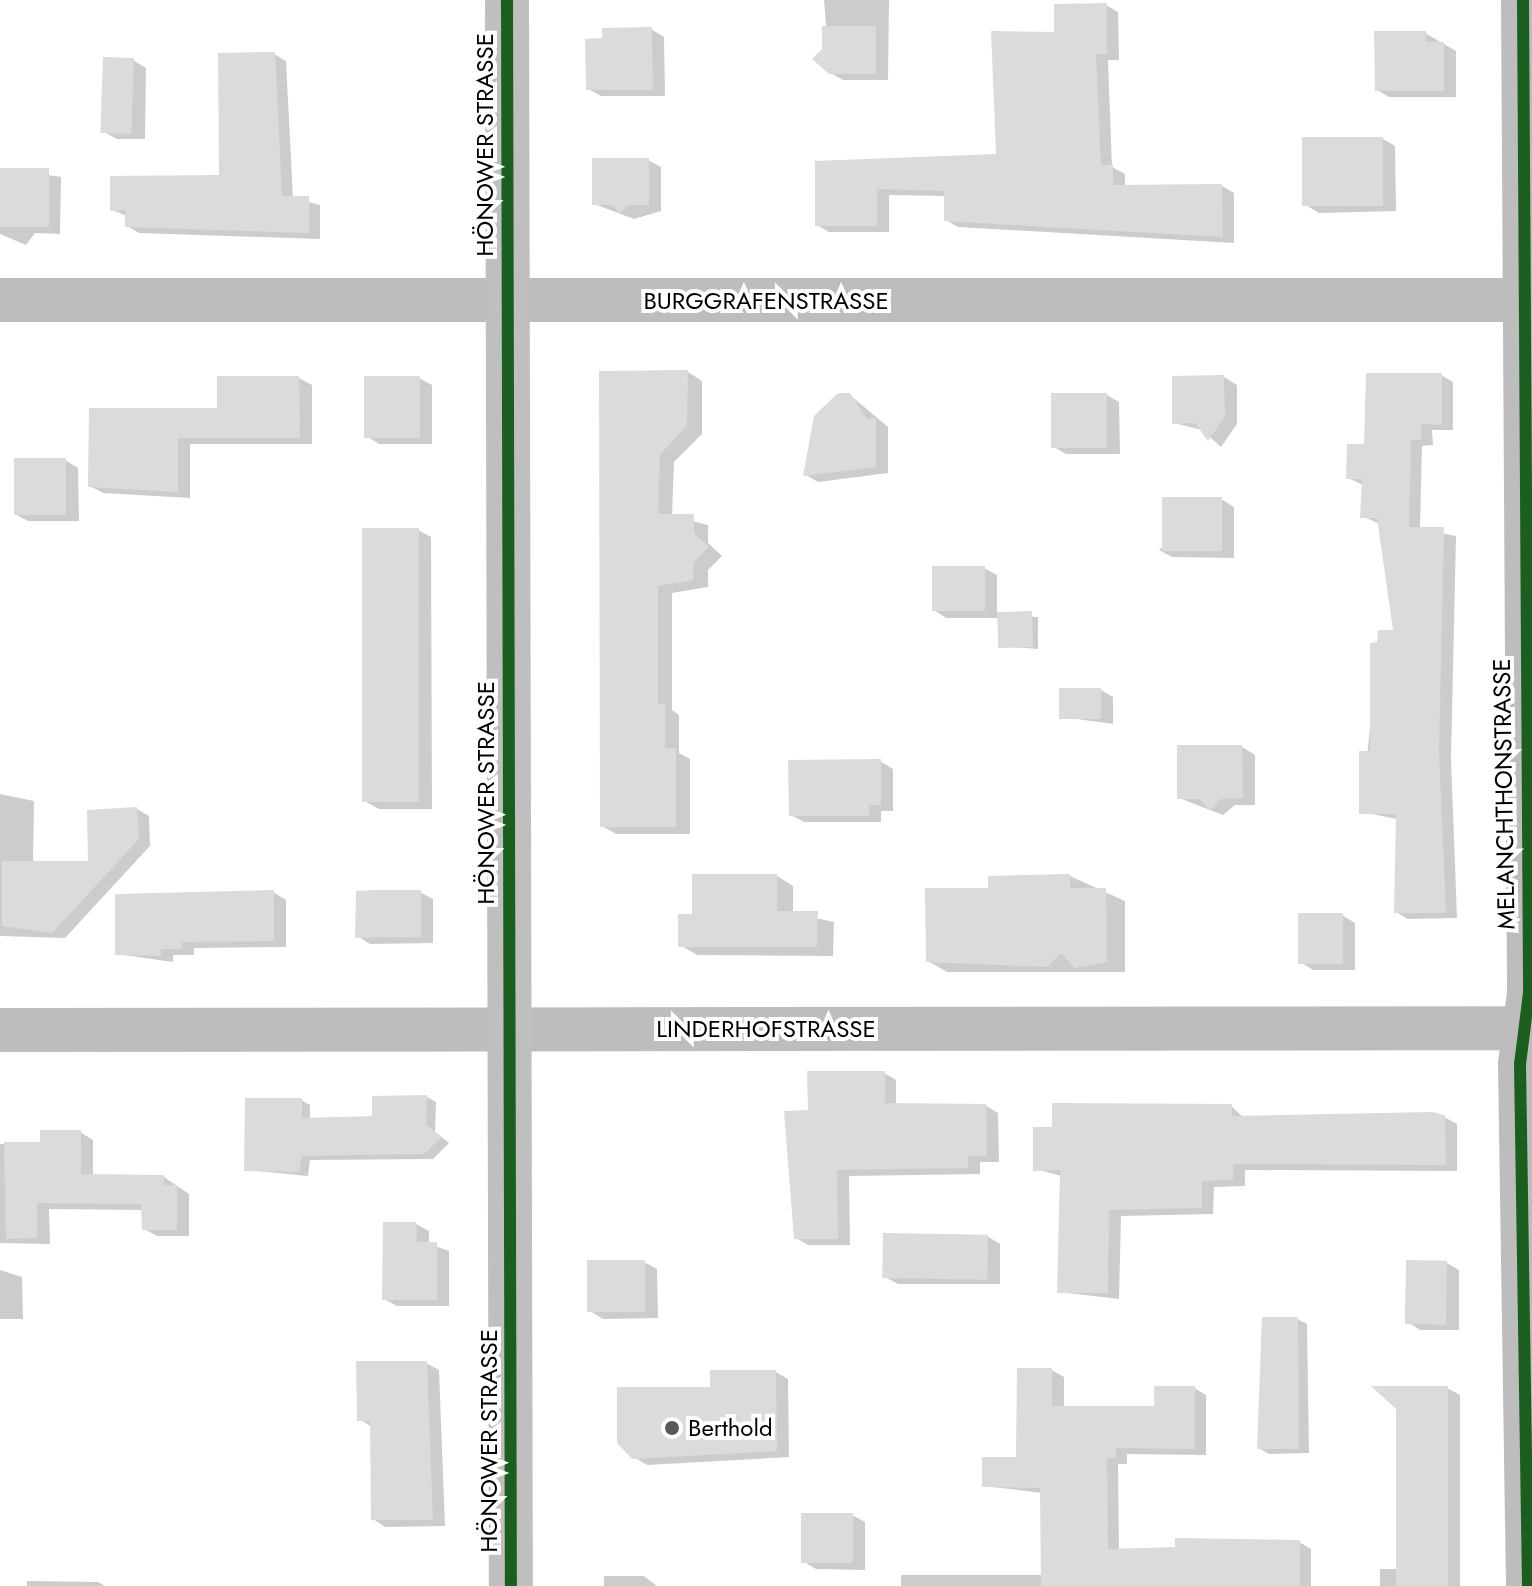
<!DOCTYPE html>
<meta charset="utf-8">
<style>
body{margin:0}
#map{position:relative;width:1532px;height:1586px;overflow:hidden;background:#fff;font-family:Jost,sans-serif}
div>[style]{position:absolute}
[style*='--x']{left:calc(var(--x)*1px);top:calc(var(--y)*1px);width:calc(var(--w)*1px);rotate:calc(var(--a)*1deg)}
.shadow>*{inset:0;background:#0003}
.building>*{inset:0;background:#dbdbdb;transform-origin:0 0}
.minor>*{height:44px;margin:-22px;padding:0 22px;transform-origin:22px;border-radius:22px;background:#bdbdbd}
.secondary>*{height:44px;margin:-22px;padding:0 22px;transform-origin:22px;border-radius:22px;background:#bfbfbf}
.cycleway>*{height:12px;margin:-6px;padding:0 6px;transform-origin:6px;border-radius:6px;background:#1b5e20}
.dots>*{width:22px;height:22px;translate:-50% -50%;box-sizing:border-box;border:4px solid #fff;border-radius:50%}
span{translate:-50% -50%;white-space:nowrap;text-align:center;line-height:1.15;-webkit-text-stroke:8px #fff;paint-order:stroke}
.street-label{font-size:24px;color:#000}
.poi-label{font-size:24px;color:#000}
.left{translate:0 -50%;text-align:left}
</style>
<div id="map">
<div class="shadow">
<i style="clip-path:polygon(824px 0,889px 0,888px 80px,843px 80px,830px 73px)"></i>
<i style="clip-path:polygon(1106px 5px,1118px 12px,1119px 60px,1108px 60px,1112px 167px,1125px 174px,1125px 187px,1222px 186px,1234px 193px,1234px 243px,958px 227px,946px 220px,946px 196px,889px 195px,889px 232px,829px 232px,817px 225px,817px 163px,998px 156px,1056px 34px)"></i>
<i style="clip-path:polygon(651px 29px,664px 37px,665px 96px,601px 96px,588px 89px)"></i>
<i style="clip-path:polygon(1425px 33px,1456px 51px,1456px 97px,1389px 97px,1377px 90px)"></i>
<i style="clip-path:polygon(274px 54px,286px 61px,293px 198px,320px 205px,320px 239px,139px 233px,127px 226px,127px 216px,112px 210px,221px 177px)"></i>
<i style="clip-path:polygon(133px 60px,146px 68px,145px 139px,117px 139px,104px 132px)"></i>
<i style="clip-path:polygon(1383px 139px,1395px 146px,1396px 211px,1319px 213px,1306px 205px)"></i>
<i style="clip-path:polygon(648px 160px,661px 167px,661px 211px,634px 219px,594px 204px)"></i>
<i style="clip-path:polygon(0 168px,61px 177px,60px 234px,35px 233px,26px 245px,0 234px)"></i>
<i style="clip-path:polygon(688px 372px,702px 381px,702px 434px,674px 462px,672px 516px,708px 525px,708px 543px,722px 556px,708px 570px,708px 587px,672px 593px,672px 710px,679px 715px,679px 753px,690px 759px,690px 834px,616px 834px,602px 826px,601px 373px)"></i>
<i style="clip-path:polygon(1441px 375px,1453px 382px,1453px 430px,1432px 430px,1433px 445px,1422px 446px,1420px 529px,1456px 536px,1451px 759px,1457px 918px,1408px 919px,1396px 912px,1397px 819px,1361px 812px,1379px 644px,1395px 632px,1380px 524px,1362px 516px,1363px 485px,1348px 478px,1366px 446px)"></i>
<i style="clip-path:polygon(1224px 377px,1237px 385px,1237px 424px,1221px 447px,1202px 430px,1174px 423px)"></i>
<i style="clip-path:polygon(299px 378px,312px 385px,312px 444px,190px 444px,190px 498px,103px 493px,90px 486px,219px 410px)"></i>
<i style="clip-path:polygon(419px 378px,432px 385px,432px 444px,379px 444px,366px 436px)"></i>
<i style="clip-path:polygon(850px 395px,888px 427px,888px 473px,818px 482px,806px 475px)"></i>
<i style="clip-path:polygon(1107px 395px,1119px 402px,1120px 454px,1066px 454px,1054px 447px)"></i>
<i style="clip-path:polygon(65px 460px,78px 468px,79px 521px,28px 521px,15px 514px)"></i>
<i style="clip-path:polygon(1221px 499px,1234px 507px,1234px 558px,1172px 557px,1159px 550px)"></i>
<i style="clip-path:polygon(418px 530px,431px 537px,432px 809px,379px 809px,366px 802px)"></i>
<i style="clip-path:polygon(984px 568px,997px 575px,997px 614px,1038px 617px,1038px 649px,999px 646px,999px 618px,946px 618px,934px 610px)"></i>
<i style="clip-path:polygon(1101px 690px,1113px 697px,1113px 724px,1062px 717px)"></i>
<i style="clip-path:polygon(1242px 747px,1255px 755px,1255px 805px,1235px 805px,1223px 815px,1179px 798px)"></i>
<i style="clip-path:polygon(880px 761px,893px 769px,893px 811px,881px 811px,881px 822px,804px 822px,791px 815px)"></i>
<i style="clip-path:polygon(0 794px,34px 801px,33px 863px,91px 863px,137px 809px,149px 816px,150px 846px,65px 938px,0 936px)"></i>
<i style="clip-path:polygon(777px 876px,793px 886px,793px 913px,834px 922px,833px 956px,697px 955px,680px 945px,694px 916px)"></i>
<i style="clip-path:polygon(1070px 876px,1125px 901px,1125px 972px,947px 972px,928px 961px,990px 890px)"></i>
<i style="clip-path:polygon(273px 892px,286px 900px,286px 947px,194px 948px,194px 955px,173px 955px,173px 962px,117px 954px)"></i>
<i style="clip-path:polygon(420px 892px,433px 899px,433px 943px,370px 944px,357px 936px)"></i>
<i style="clip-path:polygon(1342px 915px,1355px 923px,1355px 970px,1313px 970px,1300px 962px)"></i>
<i style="clip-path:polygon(884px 1073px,896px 1080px,896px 1105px,986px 1106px,998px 1113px,999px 1162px,980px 1162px,980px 1174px,849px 1176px,850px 1245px,808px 1245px,796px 1238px,810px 1112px)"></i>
<i style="clip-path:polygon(427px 1097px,436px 1102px,435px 1132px,449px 1143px,433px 1159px,310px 1160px,308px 1176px,246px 1170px,301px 1100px,310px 1105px,310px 1120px,374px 1118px)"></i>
<i style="clip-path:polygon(1231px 1106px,1244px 1118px,1444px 1117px,1457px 1124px,1457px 1171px,1245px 1170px,1245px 1186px,1214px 1187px,1213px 1214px,1121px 1216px,1119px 1299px,1059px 1292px,1062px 1176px,1035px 1169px)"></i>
<i style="clip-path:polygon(80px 1132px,93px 1140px,93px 1176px,164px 1177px,189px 1194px,189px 1236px,157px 1236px,144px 1229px,144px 1210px,49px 1209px,50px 1244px,0 1243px,0 1144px,42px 1144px)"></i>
<i style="clip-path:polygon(416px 1224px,429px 1231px,429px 1244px,449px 1251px,449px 1306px,397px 1306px,384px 1299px)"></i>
<i style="clip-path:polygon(987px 1236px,1000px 1244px,1000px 1284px,898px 1284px,885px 1277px)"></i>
<i style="clip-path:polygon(644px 1262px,657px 1269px,658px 1318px,603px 1319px,590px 1311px)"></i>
<i style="clip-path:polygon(1447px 1263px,1459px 1270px,1459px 1330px,1420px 1330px,1408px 1322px)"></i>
<i style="clip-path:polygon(0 1270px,22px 1277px,23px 1319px,0 1319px)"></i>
<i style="clip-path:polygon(1297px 1319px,1307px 1324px,1309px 1453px,1269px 1454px,1259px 1448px)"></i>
<i style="clip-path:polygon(426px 1363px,439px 1370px,445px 1526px,385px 1527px,373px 1519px,372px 1427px,359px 1419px)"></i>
<i style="clip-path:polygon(1052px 1370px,1064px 1377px,1064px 1408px,1156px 1408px,1194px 1388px,1206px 1395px,1206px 1455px,1127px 1454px,1127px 1464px,1118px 1464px,1119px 1551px,1299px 1542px,1311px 1549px,1311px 1586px,901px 1586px,901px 1575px,1043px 1575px,1042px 1493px,984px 1486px,1018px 1459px)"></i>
<i style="clip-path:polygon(776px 1372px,788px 1379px,789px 1457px,647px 1465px,634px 1457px,712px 1389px)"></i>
<i style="clip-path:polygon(1447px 1388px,1460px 1395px,1460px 1586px,1380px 1586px,1380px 1569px,1398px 1569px)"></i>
<i style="clip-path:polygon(852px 1515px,865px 1522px,865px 1570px,816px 1569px,804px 1562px)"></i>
<i style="clip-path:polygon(604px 1576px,644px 1576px,657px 1586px,604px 1586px)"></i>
<i style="clip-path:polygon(27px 1581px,98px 1582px,105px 1586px,27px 1586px)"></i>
</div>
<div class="building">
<i style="clip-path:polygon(1107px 3px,1107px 54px,1096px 54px,1101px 165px,1113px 165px,1113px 185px,1222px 184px,1223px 237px,944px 221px,944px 191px,877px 189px,877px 226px,815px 226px,815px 161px,996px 154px,991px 31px,1054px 32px,1054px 4px)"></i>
<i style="clip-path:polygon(822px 26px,876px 26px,876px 74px,829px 74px,812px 59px,822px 49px)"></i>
<i style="clip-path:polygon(652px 27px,653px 90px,586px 90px,585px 39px,602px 38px,602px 28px)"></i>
<i style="clip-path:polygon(1374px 31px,1426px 31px,1426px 42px,1444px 42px,1444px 91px,1375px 91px)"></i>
<i style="clip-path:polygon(275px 52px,282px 196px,309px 196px,309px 233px,125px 227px,125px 210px,110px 211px,110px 176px,219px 175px,218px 53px)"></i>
<i style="left:103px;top:57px;width:31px;height:76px;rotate:2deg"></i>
<i style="left:1302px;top:137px;width:81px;height:69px"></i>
<i style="clip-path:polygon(592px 158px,649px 158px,649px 205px,628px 205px,620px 213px,612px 205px,592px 205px)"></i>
<i style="left:0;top:168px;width:49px;height:59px"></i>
<i style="clip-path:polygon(688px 370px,687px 426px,660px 454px,658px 514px,694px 514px,694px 533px,709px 547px,694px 561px,693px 580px,658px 586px,658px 704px,665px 704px,665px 748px,676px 748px,676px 827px,600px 827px,599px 371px)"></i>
<i style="clip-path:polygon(1366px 373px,1442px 373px,1442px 425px,1421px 424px,1421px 440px,1411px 440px,1409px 527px,1444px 527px,1439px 751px,1446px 913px,1394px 913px,1396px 814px,1359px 814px,1359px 751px,1370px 751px,1370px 643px,1377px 642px,1378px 630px,1393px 630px,1377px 518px,1360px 518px,1362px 479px,1346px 479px,1347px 444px,1364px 444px)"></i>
<i style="clip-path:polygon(1224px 375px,1225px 416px,1208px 441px,1195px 423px,1172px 424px,1172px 376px)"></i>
<i style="clip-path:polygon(217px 376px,299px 376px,300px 438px,178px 438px,178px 492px,88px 487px,89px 408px,217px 408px)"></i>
<i style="left:364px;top:376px;width:56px;height:62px"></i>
<i style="clip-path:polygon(838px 393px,850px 393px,867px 419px,876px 418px,876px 467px,803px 476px,814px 416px)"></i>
<i style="left:1051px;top:393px;width:56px;height:55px"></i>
<i style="left:14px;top:458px;width:52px;height:57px"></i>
<i style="left:1162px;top:497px;width:60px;height:54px"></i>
<i style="left:419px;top:528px;width:274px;height:57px;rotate:90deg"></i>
<i style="left:932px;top:566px;width:53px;height:45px"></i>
<i style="left:1032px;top:611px;width:36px;height:35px;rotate:88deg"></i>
<i style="left:1059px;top:688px;width:42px;height:31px"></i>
<i style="clip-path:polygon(1177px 745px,1242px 745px,1243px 798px,1221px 799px,1210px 810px,1199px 799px,1177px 799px)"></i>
<i style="clip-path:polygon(881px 759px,881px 805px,869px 805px,869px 816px,789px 816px,788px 760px)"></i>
<i style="clip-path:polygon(137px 807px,139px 839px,52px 933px,2px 926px,2px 861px,88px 861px,87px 810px)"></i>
<i style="clip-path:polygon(692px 874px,777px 874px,777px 911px,818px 911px,817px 947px,678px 947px,678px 914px,692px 914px)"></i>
<i style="clip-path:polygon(1070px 874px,1070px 888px,1106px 888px,1107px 962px,1075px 968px,1061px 953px,1047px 967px,926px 962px,925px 888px,988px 888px,988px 876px)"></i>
<i style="clip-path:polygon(274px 890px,274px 941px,182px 942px,182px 949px,161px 949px,161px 956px,115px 955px,115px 894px)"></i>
<i style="clip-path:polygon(376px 890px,421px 890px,421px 937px,355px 938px,356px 891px)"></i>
<i style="left:1298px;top:913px;width:45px;height:51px"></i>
<i style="clip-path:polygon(807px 1071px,885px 1071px,885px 1103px,986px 1104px,987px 1156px,968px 1156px,968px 1168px,837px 1170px,838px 1239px,794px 1239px,784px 1111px,808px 1110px)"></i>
<i style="clip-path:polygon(427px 1095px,426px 1125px,442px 1137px,424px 1154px,302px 1156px,299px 1172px,244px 1171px,245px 1098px,302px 1098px,302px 1118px,372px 1116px,372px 1096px)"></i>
<i style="clip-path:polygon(1052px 1103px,1232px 1104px,1232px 1116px,1432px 1112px,1445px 1115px,1446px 1165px,1233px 1164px,1233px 1180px,1202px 1181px,1202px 1208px,1109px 1210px,1108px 1293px,1057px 1293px,1060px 1170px,1033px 1171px,1033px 1127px,1052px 1127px)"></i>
<i style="clip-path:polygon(40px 1130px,81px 1130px,81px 1174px,164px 1175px,164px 1185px,177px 1185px,177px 1230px,142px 1230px,141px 1204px,37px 1203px,37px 1238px,6px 1239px,4px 1142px,40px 1142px)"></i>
<i style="clip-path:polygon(383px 1222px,416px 1222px,417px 1242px,437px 1242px,437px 1300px,382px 1300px)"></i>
<i style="left:883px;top:1233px;width:105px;height:45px;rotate:1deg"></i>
<i style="left:587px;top:1260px;width:58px;height:52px"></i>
<i style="left:1406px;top:1260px;width:41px;height:64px;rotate:1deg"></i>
<i style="clip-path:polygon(1262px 1317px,1298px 1317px,1299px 1449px,1257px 1449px)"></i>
<i style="clip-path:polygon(356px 1361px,427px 1361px,433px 1520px,371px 1520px,370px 1421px,357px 1421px)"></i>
<i style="clip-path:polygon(1017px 1368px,1052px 1368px,1052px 1406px,1154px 1406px,1154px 1386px,1195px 1386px,1195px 1449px,1116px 1448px,1116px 1458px,1107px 1458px,1108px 1549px,1175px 1547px,1175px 1538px,1300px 1540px,1300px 1586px,1041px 1586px,1040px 1488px,982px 1487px,982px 1457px,1016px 1457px)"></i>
<i style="clip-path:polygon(710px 1370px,776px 1370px,777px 1451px,632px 1459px,617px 1443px,617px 1387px,710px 1387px)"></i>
<i style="clip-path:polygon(1371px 1386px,1448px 1386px,1448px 1586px,1396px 1586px,1396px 1409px)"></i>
<i style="left:853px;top:1513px;width:50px;height:52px;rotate:90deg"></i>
</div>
<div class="minor">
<i style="--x:1523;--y:0;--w:993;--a:89.65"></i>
<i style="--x:1529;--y:993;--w:72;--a:97.2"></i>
<i style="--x:1520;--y:1064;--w:522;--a:89.12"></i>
<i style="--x:0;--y:300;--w:1532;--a:0"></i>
<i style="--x:0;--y:1030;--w:1532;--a:-0.07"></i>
</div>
<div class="secondary">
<i style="--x:507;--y:0;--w:1586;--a:89.86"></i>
</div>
<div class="cycleway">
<i style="--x:507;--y:0;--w:1586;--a:89.86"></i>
<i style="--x:1523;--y:0;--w:993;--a:89.65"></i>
<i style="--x:1529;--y:993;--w:72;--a:97.2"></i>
<i style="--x:1520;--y:1064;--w:522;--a:89.12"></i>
</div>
<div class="dots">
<i style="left:672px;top:1428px;background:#595959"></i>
</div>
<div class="street-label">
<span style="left:485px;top:145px;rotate:-90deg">HÖNOWER STRASSE</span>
<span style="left:766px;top:301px">BURGGRAFENSTRASSE</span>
<span style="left:486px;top:793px;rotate:-90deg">HÖNOWER STRASSE</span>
<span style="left:1504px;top:794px;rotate:-91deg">MELANCHTHONSTRASSE</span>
<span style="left:766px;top:1029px">LINDERHOFSTRASSE</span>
<span style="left:489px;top:1441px;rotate:-90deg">HÖNOWER STRASSE</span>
</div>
<div class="poi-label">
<span class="left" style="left:688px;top:1428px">Berthold</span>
</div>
</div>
